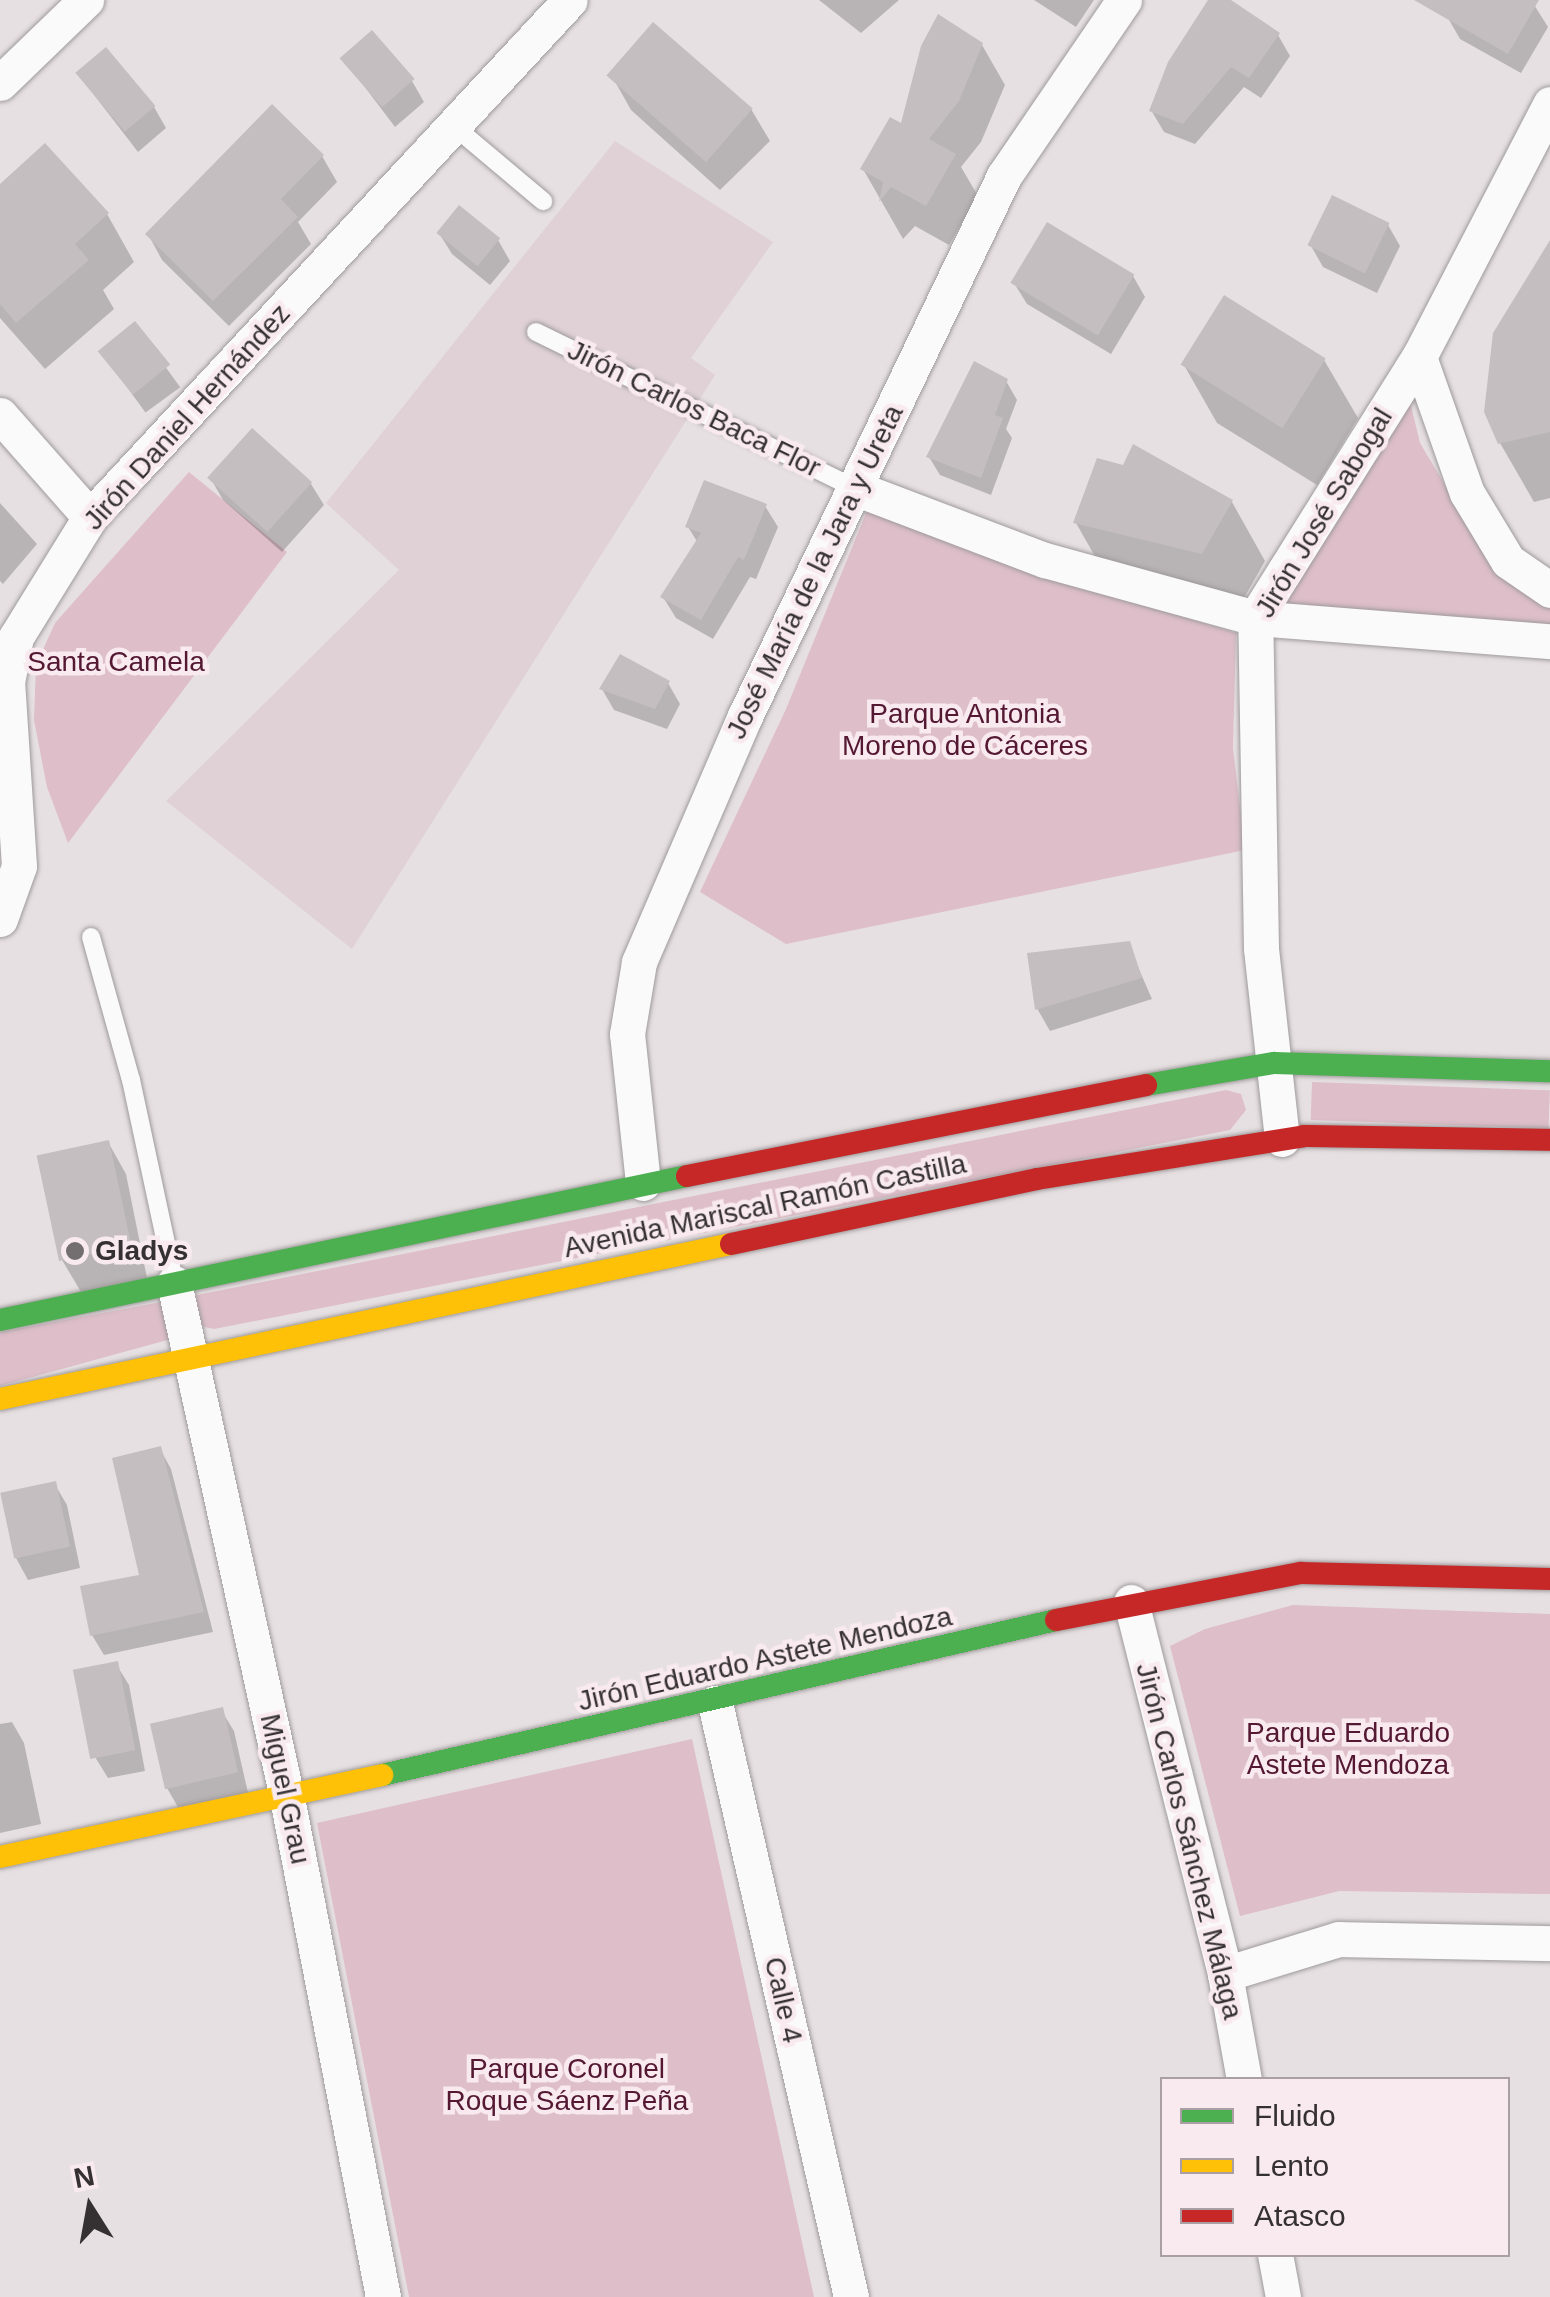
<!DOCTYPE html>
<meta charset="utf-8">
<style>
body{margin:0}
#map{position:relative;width:1550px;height:2297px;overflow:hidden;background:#e7e0e2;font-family:Helvetica,sans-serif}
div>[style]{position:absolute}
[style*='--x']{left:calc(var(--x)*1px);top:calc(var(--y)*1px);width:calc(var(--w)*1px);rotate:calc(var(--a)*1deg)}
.built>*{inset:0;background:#dfd1d5}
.green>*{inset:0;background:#ddbec9;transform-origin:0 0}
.shadow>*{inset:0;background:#0003;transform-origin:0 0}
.building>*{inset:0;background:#c4bec0;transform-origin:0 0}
.roads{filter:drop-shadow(0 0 2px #9e9a9b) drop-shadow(0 0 2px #9e9a9b)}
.lane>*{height:18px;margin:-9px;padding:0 9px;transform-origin:9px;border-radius:9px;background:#fbfafb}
.street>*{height:35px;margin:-17.5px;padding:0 17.5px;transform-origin:17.5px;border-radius:17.5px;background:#fbfafb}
.fast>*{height:22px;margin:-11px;padding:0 11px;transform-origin:11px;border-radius:11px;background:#4caf50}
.slow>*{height:22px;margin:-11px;padding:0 11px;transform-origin:11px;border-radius:11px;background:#ffc107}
.jam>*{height:22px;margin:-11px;padding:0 11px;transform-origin:11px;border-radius:11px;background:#c62828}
.dots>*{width:28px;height:28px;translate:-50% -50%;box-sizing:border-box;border:5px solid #f8eaee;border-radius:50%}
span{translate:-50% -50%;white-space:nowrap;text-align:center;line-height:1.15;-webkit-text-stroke:9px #f8eaee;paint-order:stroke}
.street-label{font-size:28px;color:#353032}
.park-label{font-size:28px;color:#541833}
.poi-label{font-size:28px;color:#353032;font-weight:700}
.left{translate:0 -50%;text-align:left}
.legend{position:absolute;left:1160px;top:2077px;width:350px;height:180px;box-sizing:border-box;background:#f8eaee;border:2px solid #aaa0a3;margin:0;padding:12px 18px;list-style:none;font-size:30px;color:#353032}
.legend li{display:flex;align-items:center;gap:20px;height:50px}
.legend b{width:50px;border:2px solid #aaa0a3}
.north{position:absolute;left:40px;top:2157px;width:100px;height:100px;-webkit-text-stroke:8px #f8eaee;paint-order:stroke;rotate:349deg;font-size:28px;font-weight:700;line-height:40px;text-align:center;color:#353032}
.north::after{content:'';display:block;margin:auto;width:35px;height:45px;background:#353032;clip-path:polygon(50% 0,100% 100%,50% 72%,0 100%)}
</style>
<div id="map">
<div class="built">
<i style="clip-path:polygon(615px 141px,773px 242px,691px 358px,715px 375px,352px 949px,166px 801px,399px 570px,326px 503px)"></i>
</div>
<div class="green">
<i style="clip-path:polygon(1408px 393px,1420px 443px,1493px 566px,1550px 601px,1550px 629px,1271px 609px)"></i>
<i style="clip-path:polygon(189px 472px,287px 552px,68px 843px,47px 787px,34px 720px,36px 665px,55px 623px)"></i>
<i style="clip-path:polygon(869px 506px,970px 550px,1236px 633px,1233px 748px,1245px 850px,786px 944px,700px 892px,786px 709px)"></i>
<i style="left:1312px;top:1082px;width:238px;height:38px;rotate:2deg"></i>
<i style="clip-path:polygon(1226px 1090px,1241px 1094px,1246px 1110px,1230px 1130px,214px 1329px,200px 1326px,195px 1314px,197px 1295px)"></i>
<i style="clip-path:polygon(161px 1302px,171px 1339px,0 1386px,0 1332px)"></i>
<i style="clip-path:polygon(1293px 1605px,1550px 1614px,1550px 1894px,1339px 1891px,1240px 1916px,1170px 1646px,1205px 1629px)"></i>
<i style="clip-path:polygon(692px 1739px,814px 2297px,409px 2297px,317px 1823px)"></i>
</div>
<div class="shadow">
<i style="clip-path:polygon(819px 0,899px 0,861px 33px)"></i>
<i style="clip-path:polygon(1034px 0,1094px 0,1076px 27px)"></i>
<i style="clip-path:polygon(1211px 0,1226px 0,1278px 35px,1290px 56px,1261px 98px,1244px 87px,1195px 144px,1164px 132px,1151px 110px)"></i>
<i style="clip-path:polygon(1458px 0,1531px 0,1548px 27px,1521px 73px,1460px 39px,1448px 18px)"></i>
<i style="clip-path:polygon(982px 45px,1005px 85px,981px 142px,961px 167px,978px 196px,949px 245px,915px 226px,903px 239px,863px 169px)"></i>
<i style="clip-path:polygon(343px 58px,412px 81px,424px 102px,395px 127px)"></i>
<i style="clip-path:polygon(78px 74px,154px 107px,166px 128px,138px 152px)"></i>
<i style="clip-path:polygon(613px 78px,751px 109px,770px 141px,720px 190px,631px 110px)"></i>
<i style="clip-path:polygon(322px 156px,337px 182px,298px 222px,311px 244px,229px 326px,162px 260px,148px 234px)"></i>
<i style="clip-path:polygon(0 187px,107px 214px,134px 262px,103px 290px,114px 309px,45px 369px,0 318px)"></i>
<i style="clip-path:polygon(1388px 225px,1400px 246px,1377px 293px,1323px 267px,1311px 246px)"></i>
<i style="clip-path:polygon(439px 233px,498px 240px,510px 261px,490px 285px,452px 254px)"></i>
<i style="clip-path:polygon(1550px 245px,1550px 498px,1534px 502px,1500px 443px)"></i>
<i style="clip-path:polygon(1133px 276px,1145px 297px,1111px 354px,1027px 304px,1014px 283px)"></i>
<i style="left:135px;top:325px;width:77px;height:43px;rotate:54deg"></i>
<i style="clip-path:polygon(1324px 360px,1358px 418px,1317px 485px,1217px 423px,1184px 365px)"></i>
<i style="clip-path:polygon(1006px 381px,1017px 400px,1006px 429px,1012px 438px,991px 495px,940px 475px,929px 457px)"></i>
<i style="clip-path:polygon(252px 432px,311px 484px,324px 505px,282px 552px,223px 500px,211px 479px)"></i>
<i style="clip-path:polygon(1125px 468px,1232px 502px,1265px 561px,1236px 612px,1109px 581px,1076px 523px)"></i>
<i style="clip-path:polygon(0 503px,37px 544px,3px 584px,0 581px)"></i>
<i style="clip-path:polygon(765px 506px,778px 527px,756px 579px,750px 577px,713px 639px,676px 618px,663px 597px,698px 543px,688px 527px)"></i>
<i style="clip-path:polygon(668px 683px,680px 704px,667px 729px,614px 710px,602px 689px)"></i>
<i style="clip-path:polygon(1128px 944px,1152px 999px,1050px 1031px,1038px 1010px,1030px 955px)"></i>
<i style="clip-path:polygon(108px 1142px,126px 1174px,147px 1278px,81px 1292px,62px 1260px)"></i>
<i style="clip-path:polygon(160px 1449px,171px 1469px,213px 1632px,104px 1655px,92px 1635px,142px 1577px)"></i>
<i style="clip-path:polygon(54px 1483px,67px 1505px,80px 1568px,28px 1580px,16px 1558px)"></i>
<i style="clip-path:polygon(116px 1664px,129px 1685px,145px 1771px,108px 1778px,95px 1757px)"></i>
<i style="clip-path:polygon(221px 1710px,234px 1731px,248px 1793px,179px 1809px,167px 1788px)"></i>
<i style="clip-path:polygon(12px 1722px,24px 1743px,41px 1824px,0 1833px,0 1724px)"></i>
</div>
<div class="building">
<i style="clip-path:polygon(1208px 0,1231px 0,1280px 33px,1249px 78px,1231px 67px,1183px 124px,1149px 111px,1168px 62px)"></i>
<i style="clip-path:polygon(1414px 0,1539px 0,1508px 54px)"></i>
<i style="clip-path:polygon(938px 14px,983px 43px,959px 101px,929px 139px,956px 154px,926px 206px,891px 187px,879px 202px,883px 182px,860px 169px,890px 117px,901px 123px,921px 46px)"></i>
<i style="left:653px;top:22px;width:132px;height:71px;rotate:41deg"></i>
<i style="left:372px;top:30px;width:65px;height:43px;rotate:49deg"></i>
<i style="left:106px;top:47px;width:77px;height:40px;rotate:50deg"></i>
<i style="clip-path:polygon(272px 104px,324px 155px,281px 199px,298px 217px,213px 301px,145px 234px)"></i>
<i style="clip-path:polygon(45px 143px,109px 213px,75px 244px,89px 260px,16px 323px,0 304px,0 184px)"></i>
<i style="left:1332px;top:195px;width:64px;height:56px;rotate:26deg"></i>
<i style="left:459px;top:205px;width:53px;height:36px;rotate:39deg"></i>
<i style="left:1047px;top:222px;width:102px;height:71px;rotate:31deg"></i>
<i style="clip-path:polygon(1550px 240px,1550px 432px,1498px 444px,1484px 412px,1493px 333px)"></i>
<i style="left:1224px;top:295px;width:120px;height:82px;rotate:32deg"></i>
<i style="left:135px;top:321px;width:56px;height:48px;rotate:51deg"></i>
<i style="clip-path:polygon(974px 361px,1008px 379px,995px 415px,1003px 418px,981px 478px,926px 457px)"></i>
<i style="left:252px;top:428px;width:81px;height:67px;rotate:42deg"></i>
<i style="clip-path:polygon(1133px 444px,1233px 500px,1202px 554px,1073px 523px,1097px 458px,1123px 465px)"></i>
<i style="clip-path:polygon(704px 480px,767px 504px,744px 560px,738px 557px,701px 620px,660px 597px,701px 533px,685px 527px)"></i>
<i style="clip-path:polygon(620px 654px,670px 681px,655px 709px,599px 689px)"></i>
<i style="clip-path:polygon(1130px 941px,1142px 978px,1035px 1010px,1027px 953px)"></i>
<i style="left:109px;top:1140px;width:108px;height:74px;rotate:78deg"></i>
<i style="clip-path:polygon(161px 1446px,204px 1612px,90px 1636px,80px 1586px,139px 1575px,112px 1458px)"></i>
<i style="left:56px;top:1481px;width:67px;height:57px;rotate:78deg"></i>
<i style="left:118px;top:1661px;width:91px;height:46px;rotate:79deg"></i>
<i style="left:223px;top:1707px;width:67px;height:75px;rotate:77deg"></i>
</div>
<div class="roads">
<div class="lane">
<i style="--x:456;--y:128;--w:114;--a:40"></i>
<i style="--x:536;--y:332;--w:355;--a:26.1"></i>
<i style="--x:91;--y:937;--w:148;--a:74.4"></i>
<i style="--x:131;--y:1080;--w:206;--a:77.9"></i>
</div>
<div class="street">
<i style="--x:0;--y:83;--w:120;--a:-44"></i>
<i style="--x:1419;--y:357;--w:144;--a:70.6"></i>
<i style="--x:1467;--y:493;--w:79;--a:58.9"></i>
<i style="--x:1508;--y:561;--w:51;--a:34.6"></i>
<i style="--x:0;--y:415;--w:136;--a:48.6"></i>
<i style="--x:855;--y:488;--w:203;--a:20.8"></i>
<i style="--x:1045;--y:560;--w:218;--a:15.4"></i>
<i style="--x:1255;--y:618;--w:296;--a:4.5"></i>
<i style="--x:0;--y:919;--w:56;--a:-70.3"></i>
<i style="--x:19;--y:866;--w:184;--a:-93.7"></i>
<i style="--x:7;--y:682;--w:46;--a:-78.7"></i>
<i style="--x:16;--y:637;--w:141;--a:-58.3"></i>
<i style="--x:90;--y:517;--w:705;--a:-47.13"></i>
<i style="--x:1282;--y:1139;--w:192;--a:-96.3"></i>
<i style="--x:1261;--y:948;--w:330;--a:-91"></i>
<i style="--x:1255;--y:618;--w:308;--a:-57.9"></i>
<i style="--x:1419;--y:357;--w:285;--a:-62.6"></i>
<i style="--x:643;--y:1183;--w:150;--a:-96.1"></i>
<i style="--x:627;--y:1034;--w:73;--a:-80.5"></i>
<i style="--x:639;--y:962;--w:268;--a:-66.7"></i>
<i style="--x:745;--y:716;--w:599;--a:-64.38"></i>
<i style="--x:1004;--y:176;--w:213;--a:-55.7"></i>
<i style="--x:174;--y:1283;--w:527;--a:77.62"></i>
<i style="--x:287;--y:1798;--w:508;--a:79.11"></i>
<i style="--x:1131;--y:1602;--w:384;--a:75.8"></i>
<i style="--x:1225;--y:1974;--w:108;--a:79.8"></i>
<i style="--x:715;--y:1703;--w:609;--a:77.1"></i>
<i style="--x:1225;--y:1974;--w:119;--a:-17.1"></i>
<i style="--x:1339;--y:1939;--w:211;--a:1.1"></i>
<i style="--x:1275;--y:2254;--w:44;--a:79.5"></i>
</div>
<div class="fast">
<i style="--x:1146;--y:1085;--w:130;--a:-9.8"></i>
<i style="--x:1274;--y:1063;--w:276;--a:1.7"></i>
<i style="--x:0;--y:1320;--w:702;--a:-11.84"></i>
<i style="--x:382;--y:1775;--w:692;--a:-12.95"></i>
</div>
<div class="slow">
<i style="--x:0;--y:1399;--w:747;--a:-11.97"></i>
<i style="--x:0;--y:1857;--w:391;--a:-12.1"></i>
</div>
<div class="jam">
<i style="--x:687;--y:1176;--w:468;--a:-11.2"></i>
<i style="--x:731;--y:1244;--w:313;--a:-12"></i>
<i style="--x:1037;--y:1179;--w:270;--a:-9.1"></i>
<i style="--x:1304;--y:1136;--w:246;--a:0.9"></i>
<i style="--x:1056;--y:1620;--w:249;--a:-10.9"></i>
<i style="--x:1301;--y:1573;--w:249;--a:1.4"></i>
</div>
</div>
<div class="dots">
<i style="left:75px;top:1251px;background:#736e70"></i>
</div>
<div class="street-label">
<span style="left:694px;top:409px;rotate:26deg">Jirón Carlos Baca Flor</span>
<span style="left:187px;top:417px;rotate:-48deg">Jirón Daniel Hernández</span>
<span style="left:1324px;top:513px;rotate:-59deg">Jirón José Sabogal</span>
<span style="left:815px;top:572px;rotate:-64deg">José María de la Jara y Ureta</span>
<span style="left:765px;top:1206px;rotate:-12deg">Avenida Mariscal Ramón Castilla</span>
<span style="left:765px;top:1659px;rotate:-13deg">Jirón Eduardo Astete Mendoza</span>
<span style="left:285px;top:1789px;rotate:78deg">Miguel Grau</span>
<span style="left:1189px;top:1841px;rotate:76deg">Jirón Carlos Sánchez Málaga</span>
<span style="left:783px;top:2000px;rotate:77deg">Calle 4</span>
</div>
<div class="park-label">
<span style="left:116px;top:662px">Santa Camela</span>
<span style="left:965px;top:730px">Parque Antonia<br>Moreno de Cáceres</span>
<span style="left:1348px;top:1749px">Parque Eduardo<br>Astete Mendoza</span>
<span style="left:567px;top:2085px">Parque Coronel<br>Roque Sáenz Peña</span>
</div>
<div class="poi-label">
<span class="left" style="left:95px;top:1251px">Gladys</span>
</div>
<ul class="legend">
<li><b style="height:12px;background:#4caf50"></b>Fluido</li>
<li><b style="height:12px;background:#ffc107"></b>Lento</li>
<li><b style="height:12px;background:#c62828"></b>Atasco</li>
</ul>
<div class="north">N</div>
</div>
